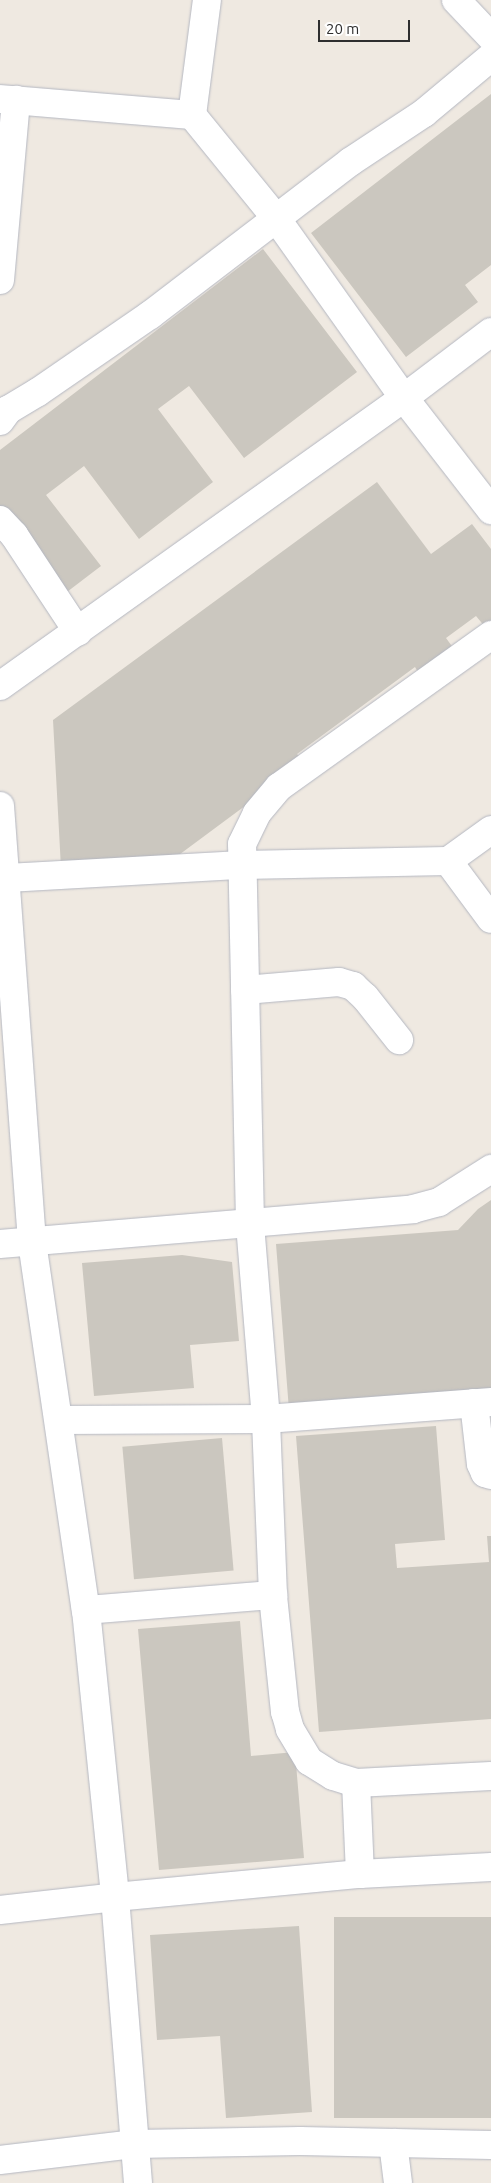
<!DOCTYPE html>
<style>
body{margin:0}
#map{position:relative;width:491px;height:2183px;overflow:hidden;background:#efe9e1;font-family:Ubuntu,sans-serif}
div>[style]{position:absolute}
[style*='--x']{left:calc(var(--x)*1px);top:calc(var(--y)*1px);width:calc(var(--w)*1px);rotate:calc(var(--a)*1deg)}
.building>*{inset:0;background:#cbc7bf;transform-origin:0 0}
.roads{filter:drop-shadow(0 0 1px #b4b7c1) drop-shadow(0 0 1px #b4b7c1)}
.minor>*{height:28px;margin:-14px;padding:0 14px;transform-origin:14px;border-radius:14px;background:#fff}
span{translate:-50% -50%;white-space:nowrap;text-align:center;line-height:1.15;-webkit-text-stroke:4.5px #fff;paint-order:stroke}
.scale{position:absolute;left:318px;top:20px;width:92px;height:22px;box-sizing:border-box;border:2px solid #2e2e2e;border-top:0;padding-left:6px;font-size:15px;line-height:18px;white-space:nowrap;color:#2e2e2e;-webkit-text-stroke:4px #fff;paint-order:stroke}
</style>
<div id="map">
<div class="building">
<i style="clip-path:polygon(491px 94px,491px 265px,465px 285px,478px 302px,406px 357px,311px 233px)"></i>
<i style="clip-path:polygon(263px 249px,357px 372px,244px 458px,189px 386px,158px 409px,213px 482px,139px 539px,84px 466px,46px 495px,101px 566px,63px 595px,0 514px,0 450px)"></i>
<i style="clip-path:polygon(377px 482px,431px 554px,472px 524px,491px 549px,491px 624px,486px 628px,476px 616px,446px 638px,454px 649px,419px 674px,415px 667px,297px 754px,304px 762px,168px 863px,61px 868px,53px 720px)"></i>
<i style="clip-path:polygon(491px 1200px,491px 1395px,289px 1410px,276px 1244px,458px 1230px,478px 1209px)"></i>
<i style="clip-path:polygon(182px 1255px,232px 1262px,239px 1341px,190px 1345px,194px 1388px,94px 1396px,82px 1263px)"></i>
<i style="clip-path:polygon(436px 1426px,445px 1540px,395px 1544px,397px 1568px,489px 1562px,487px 1536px,491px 1536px,491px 1719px,319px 1732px,296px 1436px)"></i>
<i style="left:222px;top:1438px;width:133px;height:100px;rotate:85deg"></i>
<i style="clip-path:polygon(240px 1621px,251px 1756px,295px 1752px,304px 1858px,159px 1870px,138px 1629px)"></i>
<i style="left:491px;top:1917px;width:201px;height:157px;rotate:90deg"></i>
<i style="clip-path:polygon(299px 1926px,312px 2112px,226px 2118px,220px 2036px,157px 2040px,150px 1935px)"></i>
</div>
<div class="roads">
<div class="minor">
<i style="--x:456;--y:0;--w:51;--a:46.6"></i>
<i style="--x:0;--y:99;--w:193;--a:4.8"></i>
<i style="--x:192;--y:115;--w:133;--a:50.8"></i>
<i style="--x:276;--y:218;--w:221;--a:54.6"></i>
<i style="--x:404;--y:398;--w:142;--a:52.2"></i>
<i style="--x:192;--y:115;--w:116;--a:-82.6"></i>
<i style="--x:0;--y:280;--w:181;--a:-84.9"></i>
<i style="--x:0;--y:421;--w:14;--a:-54"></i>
<i style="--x:8;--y:410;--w:35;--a:-31"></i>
<i style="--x:38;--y:392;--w:136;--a:-34.5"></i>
<i style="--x:150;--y:315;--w:252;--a:-37.4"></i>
<i style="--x:350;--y:162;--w:89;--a:-33.5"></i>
<i style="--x:424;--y:113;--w:87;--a:-39.9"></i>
<i style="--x:0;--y:520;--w:21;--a:47"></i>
<i style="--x:14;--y:535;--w:116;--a:56.6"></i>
<i style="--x:0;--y:686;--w:496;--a:-35.5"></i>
<i style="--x:404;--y:398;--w:109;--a:-37.2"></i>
<i style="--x:0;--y:806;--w:437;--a:85.8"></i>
<i style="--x:32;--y:1242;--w:372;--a:81.7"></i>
<i style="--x:86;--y:1610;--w:288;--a:84.2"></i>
<i style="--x:115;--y:1897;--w:287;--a:85.4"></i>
<i style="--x:491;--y:830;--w:53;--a:144.2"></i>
<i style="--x:448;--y:861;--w:72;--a:53.4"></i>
<i style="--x:7;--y:878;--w:235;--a:-3.2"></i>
<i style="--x:242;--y:865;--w:206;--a:-1.1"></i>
<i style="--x:245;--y:990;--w:94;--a:-4.9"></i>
<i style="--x:339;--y:982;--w:15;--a:16"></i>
<i style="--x:353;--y:986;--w:16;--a:43"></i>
<i style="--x:365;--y:997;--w:55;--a:51.7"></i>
<i style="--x:0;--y:1244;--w:414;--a:-4.8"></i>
<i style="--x:413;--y:1209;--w:27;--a:-15"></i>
<i style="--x:439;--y:1202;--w:62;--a:-32.4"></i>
<i style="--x:474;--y:1403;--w:61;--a:83.5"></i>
<i style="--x:481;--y:1464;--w:10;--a:66"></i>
<i style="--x:485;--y:1473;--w:6;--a:18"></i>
<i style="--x:59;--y:1420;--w:207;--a:-0.3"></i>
<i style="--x:266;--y:1419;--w:226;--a:-4.3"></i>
<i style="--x:86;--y:1610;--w:188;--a:-4.6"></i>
<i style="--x:356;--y:1783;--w:24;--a:-163"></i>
<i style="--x:333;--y:1776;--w:28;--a:-148"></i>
<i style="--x:309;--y:1761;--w:37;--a:-121"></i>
<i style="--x:290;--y:1729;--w:18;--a:-106"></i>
<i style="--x:285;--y:1712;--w:118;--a:-95.9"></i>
<i style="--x:273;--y:1595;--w:176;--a:-92.3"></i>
<i style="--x:266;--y:1419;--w:197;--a:-94.7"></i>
<i style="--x:250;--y:1223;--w:379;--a:-91.2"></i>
<i style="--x:242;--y:844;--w:34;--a:-64"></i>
<i style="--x:257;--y:813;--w:34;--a:-50"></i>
<i style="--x:279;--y:787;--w:261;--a:-35.6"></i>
<i style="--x:360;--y:1874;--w:91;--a:-92.5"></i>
<i style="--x:356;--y:1783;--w:135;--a:-3"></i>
<i style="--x:0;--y:1910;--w:116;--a:-6.4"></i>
<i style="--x:115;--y:1897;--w:246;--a:-5.4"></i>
<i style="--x:360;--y:1874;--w:131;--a:-3.1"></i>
<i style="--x:393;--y:2143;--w:40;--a:82.9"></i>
<i style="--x:0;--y:2160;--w:136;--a:-6.8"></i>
<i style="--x:135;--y:2144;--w:165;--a:-1"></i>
<i style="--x:300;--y:2141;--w:191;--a:1.2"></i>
</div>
</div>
<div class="scale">20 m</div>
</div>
